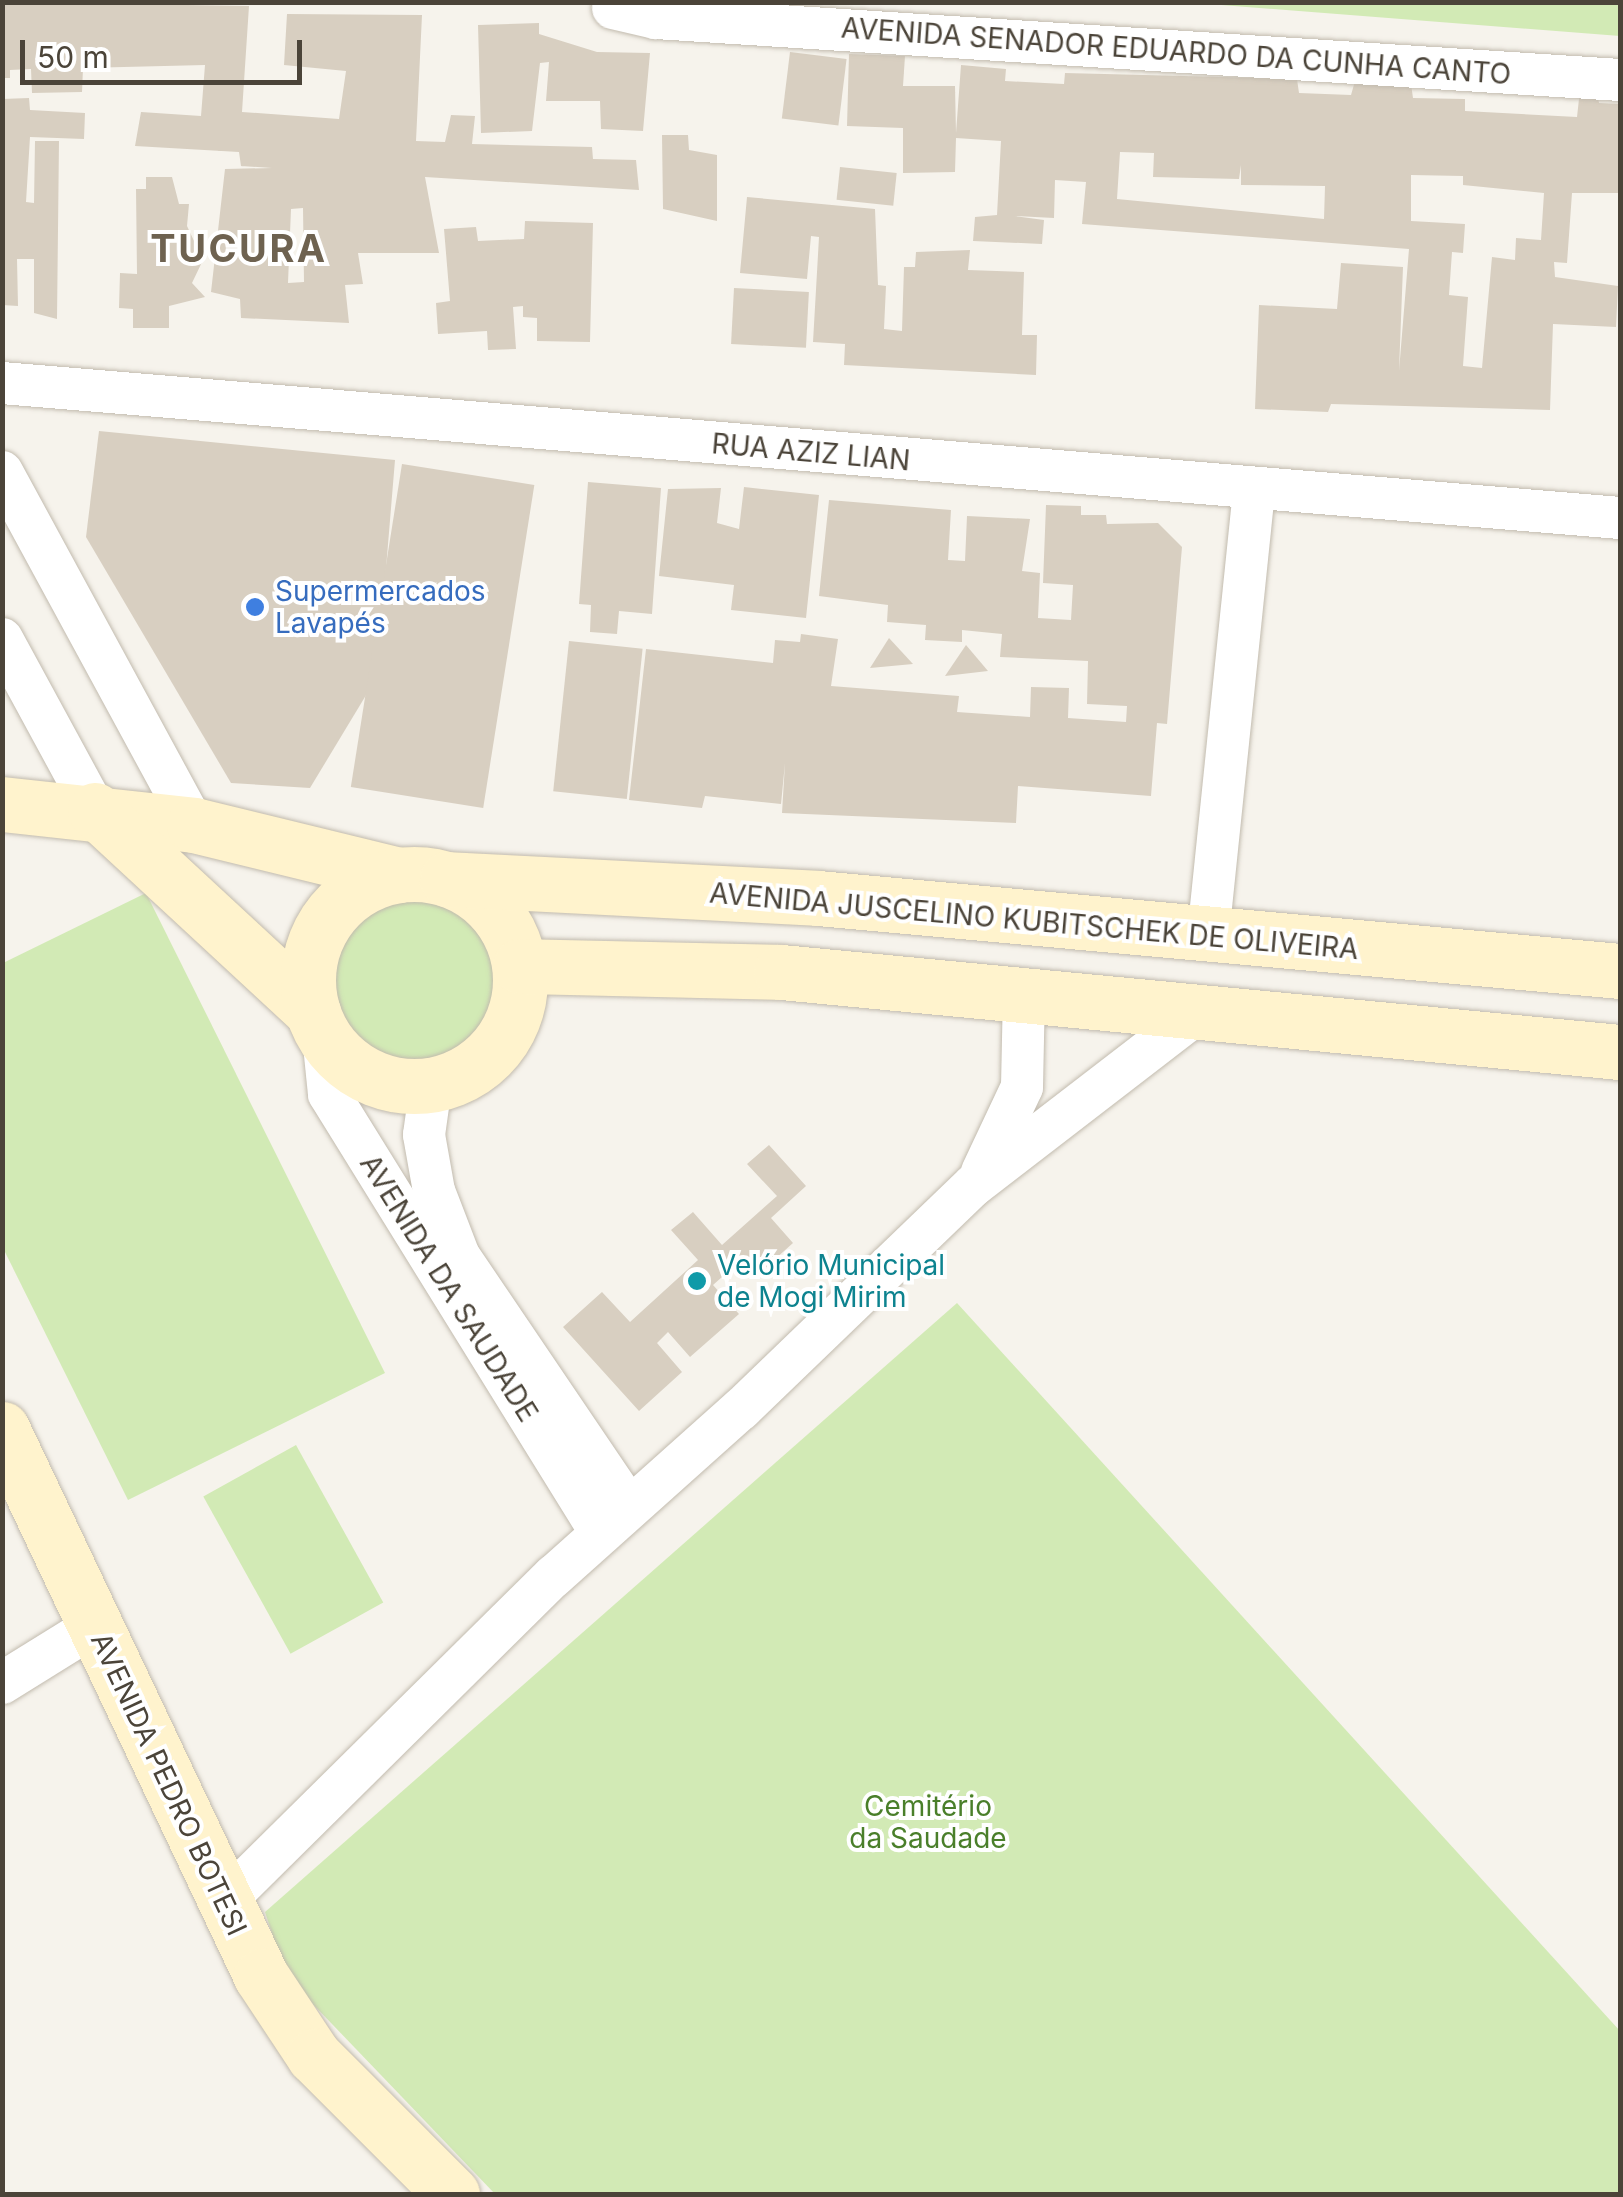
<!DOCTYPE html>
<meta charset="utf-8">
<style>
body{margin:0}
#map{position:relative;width:1623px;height:2197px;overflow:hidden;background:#f6f3ec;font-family:Inter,sans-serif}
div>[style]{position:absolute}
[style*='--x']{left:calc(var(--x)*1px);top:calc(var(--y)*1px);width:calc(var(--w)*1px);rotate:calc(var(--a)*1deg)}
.green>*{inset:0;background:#d2eab5;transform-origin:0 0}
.round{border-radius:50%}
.building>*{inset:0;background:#d8cfc1;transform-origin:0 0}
.roads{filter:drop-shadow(0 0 2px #c2bbae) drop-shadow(0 0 2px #c2bbae)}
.street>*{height:42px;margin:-21px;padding:0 21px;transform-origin:21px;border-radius:21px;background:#fff}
.secondary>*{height:55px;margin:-27.5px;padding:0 27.5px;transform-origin:27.5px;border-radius:27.5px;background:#fff3cd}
.secondary>.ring{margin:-27.5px;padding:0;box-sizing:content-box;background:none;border:55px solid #fff3cd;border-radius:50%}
.dots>*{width:28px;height:28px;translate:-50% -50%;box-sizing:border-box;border:5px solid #fff;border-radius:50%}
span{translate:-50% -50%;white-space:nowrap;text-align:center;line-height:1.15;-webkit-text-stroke:8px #fff;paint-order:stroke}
.street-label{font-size:28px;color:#4b4439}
.shop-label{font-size:28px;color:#366cbe}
.left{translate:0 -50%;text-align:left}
.culture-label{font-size:28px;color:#0d838f}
.park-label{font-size:28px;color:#4a7f2a}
.district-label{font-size:38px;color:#6e6250;font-weight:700;letter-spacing:2.5px}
.frame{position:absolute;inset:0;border:5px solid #4b4439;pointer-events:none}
.scale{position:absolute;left:20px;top:40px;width:282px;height:45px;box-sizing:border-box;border:5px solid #4b4439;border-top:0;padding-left:12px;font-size:30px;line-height:35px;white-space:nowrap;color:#4b4439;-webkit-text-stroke:8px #fff;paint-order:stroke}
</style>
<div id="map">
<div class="green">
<i style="clip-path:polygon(1196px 3px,1620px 3px,1620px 36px)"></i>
<i style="clip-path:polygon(146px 893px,385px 1373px,128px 1500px,3px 1248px,3px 963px)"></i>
<i class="round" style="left:324px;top:894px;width:170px;height:170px"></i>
<i style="clip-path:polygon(957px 1303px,1620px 2031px,1620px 2194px,495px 2194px,286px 1976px,265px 1912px)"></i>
<i style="left:296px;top:1445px;width:180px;height:106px;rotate:61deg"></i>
</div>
<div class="building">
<i style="clip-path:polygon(evenodd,2px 2px,249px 6px,242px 112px,339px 119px,346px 71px,284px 65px,287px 14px,422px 15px,416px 141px,445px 142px,451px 115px,475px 116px,472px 144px,592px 147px,593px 159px,636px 160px,639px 190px,425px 177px,439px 253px,358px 253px,363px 284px,345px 285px,349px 323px,241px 318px,240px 299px,211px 292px,225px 169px,272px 168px,241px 166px,239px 152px,135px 146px,141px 112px,201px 116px,205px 65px,83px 68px,82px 92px,32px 93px,31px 69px,10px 70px,10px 78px,2px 78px,2px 2px,303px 208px,304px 282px,288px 283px,291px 209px,303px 208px)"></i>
<i style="clip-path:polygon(539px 23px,539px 34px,597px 52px,650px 53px,643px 131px,601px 129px,600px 101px,546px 101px,549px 62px,540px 63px,532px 131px,481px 133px,478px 25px)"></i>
<i style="left:790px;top:52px;width:57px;height:67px;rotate:7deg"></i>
<i style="clip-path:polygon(evenodd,849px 54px,905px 56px,903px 86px,955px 86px,956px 133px,961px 65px,1006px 69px,1005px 81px,1064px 84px,1065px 73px,1297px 79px,1299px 93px,1351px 95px,1357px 74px,1411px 84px,1413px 98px,1465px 99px,1465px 111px,1577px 117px,1580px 90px,1597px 92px,1599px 103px,1620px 104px,1620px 193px,1572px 193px,1567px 263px,1554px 262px,1555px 277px,1618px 286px,1616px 327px,1553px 324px,1550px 410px,1331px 404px,1328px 412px,1255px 409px,1259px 305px,1337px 309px,1341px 263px,1403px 267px,1399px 371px,1409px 249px,1082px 224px,1086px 182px,1055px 180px,1054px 218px,1015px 216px,1044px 220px,1042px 244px,973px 241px,975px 217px,997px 215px,1001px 141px,956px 138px,955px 172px,903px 173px,903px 128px,847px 126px,849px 54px,1120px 152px,1154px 153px,1153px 177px,1239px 179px,1241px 165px,1241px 185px,1325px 186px,1324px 219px,1117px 199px,1120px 152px,849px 54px,1411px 175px,1463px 176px,1463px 185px,1544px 193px,1541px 240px,1516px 238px,1515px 260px,1492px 257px,1482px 368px,1463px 366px,1468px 297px,1449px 295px,1452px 252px,1463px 253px,1465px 224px,1411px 221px,1411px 175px)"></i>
<i style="clip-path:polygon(29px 98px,30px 110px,85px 113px,84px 139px,30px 137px,26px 202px,34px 203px,35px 141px,59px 141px,57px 319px,34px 313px,34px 259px,17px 259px,18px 306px,2px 305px,2px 99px)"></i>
<i style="clip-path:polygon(662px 135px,688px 135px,689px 150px,717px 155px,717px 221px,663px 209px)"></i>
<i style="left:840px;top:167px;width:57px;height:33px;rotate:6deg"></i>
<i style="clip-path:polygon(146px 177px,172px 177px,179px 204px,189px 204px,187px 226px,203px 260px,192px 283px,205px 297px,169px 306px,169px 328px,133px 328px,133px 309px,119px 308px,120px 273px,137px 274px,136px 189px,146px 189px)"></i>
<i style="clip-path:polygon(747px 197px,875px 209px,878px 285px,886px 286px,884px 329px,902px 331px,904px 267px,915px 267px,916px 252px,970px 250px,968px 270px,1024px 272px,1022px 335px,1037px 335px,1036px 375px,844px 365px,845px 344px,813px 342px,819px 237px,811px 236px,807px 279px,740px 273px)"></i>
<i style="clip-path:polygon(525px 221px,593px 223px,590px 342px,537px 341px,537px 318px,523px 317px,523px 306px,513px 307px,516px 349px,488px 350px,487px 331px,438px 334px,436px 303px,450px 301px,444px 229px,476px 227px,478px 241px,524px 239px)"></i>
<i style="left:734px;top:288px;width:75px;height:56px;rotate:3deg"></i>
<i style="clip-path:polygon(99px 431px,395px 460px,377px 677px,310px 788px,231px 783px,86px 537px)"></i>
<i style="left:402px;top:464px;width:134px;height:327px;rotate:9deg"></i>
<i style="clip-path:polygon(588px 482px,661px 488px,652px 614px,619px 611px,617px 634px,590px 632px,591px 605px,579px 604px)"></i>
<i style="clip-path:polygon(744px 487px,819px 495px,806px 618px,731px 610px,734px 585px,659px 576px,668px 489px,721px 488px,717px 523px,739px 529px)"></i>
<i style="clip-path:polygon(829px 500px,951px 510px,948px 560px,965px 561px,967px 516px,1030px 519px,1022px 571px,1040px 573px,1038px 618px,1071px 620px,1073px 585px,1043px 583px,1046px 505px,1081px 506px,1081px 515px,1106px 515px,1107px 524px,1158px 523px,1182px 547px,1167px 724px,1157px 723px,1151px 796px,1018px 786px,1016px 823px,782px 813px,785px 763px,781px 804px,705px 796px,702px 808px,629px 800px,646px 649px,773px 663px,775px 640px,800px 642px,801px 634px,838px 639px,831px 686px,959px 696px,957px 712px,1030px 717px,1031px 687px,1069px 688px,1068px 718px,1126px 722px,1127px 706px,1087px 704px,1088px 661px,1000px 657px,1002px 634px,962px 630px,962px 642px,925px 640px,926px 625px,887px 622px,888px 605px,819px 596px)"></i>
<i style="clip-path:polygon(889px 638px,913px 664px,870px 668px)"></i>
<i style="left:569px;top:641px;width:74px;height:151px;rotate:6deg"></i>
<i style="clip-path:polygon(966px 645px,988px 671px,945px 676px)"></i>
<i style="clip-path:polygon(769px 1145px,806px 1186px,771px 1218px,793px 1243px,756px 1276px,741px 1260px,713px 1285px,739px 1314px,690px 1357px,668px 1332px,657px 1343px,682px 1372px,639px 1411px,563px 1327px,602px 1292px,630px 1322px,698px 1260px,671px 1230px,693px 1212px,722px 1245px,777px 1196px,747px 1164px)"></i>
</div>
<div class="roads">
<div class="street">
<i style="--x:613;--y:8;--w:44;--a:13.1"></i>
<i style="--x:656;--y:18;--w:966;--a:3.68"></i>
<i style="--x:2;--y:383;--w:1624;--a:4.77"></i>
<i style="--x:2;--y:472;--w:402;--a:61.5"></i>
<i style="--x:2;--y:639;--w:195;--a:61.5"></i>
<i style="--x:1208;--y:936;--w:450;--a:-84.1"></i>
<i style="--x:323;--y:1035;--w:59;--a:84.2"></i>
<i style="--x:329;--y:1094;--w:516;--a:58.22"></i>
<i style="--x:431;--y:1085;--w:50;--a:98"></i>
<i style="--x:424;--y:1135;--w:57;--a:79.9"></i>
<i style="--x:434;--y:1191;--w:70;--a:69"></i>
<i style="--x:459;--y:1256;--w:303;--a:55.9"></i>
<i style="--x:982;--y:1172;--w:94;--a:-64.8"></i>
<i style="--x:1022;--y:1087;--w:95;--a:-88.8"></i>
<i style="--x:2;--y:1683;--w:108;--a:-31.8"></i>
<i style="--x:223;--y:1903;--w:465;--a:-44.7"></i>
<i style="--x:554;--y:1576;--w:251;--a:-41.8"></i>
<i style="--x:741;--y:1409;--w:323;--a:-43.9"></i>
<i style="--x:974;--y:1185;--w:280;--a:-37.6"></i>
</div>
<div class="secondary">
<i style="--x:2;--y:804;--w:193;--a:6.2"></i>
<i style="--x:194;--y:825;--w:211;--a:13.7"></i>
<i style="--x:95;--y:810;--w:297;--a:42.8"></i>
<i class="ring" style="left:308px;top:874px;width:157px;height:157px"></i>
<i style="--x:447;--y:879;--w:371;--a:2.9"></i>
<i style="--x:818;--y:898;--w:805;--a:5.2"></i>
<i style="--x:520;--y:966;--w:261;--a:1.3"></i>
<i style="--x:781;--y:972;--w:843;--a:5.45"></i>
<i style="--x:2;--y:1429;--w:605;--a:64.66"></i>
<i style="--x:261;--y:1976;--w:96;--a:56.5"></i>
<i style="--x:314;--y:2056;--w:195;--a:45"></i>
</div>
</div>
<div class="dots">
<i style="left:255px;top:607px;background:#3f7fe0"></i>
<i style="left:697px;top:1281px;background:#0f9aa8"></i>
</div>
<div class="street-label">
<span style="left:1176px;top:51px;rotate:4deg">AVENIDA SENADOR EDUARDO DA CUNHA CANTO</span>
<span style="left:811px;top:452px;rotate:5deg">RUA AZIZ LIAN</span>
<span style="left:1034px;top:921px;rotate:5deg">AVENIDA JUSCELINO KUBITSCHEK DE OLIVEIRA</span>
<span style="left:449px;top:1288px;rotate:58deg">AVENIDA DA SAUDADE</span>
<span style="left:169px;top:1784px;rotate:65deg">AVENIDA PEDRO BOTESI</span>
</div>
<div class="shop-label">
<span class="left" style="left:275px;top:607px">Supermercados<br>Lavapés</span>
</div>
<div class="culture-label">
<span class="left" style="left:717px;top:1281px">Velório Municipal<br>de Mogi Mirim</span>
</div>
<div class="park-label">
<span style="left:928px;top:1822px">Cemitério<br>da Saudade</span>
</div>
<div class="district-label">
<span style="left:239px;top:249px">TUCURA</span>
</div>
<div class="frame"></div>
<div class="scale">50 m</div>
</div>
